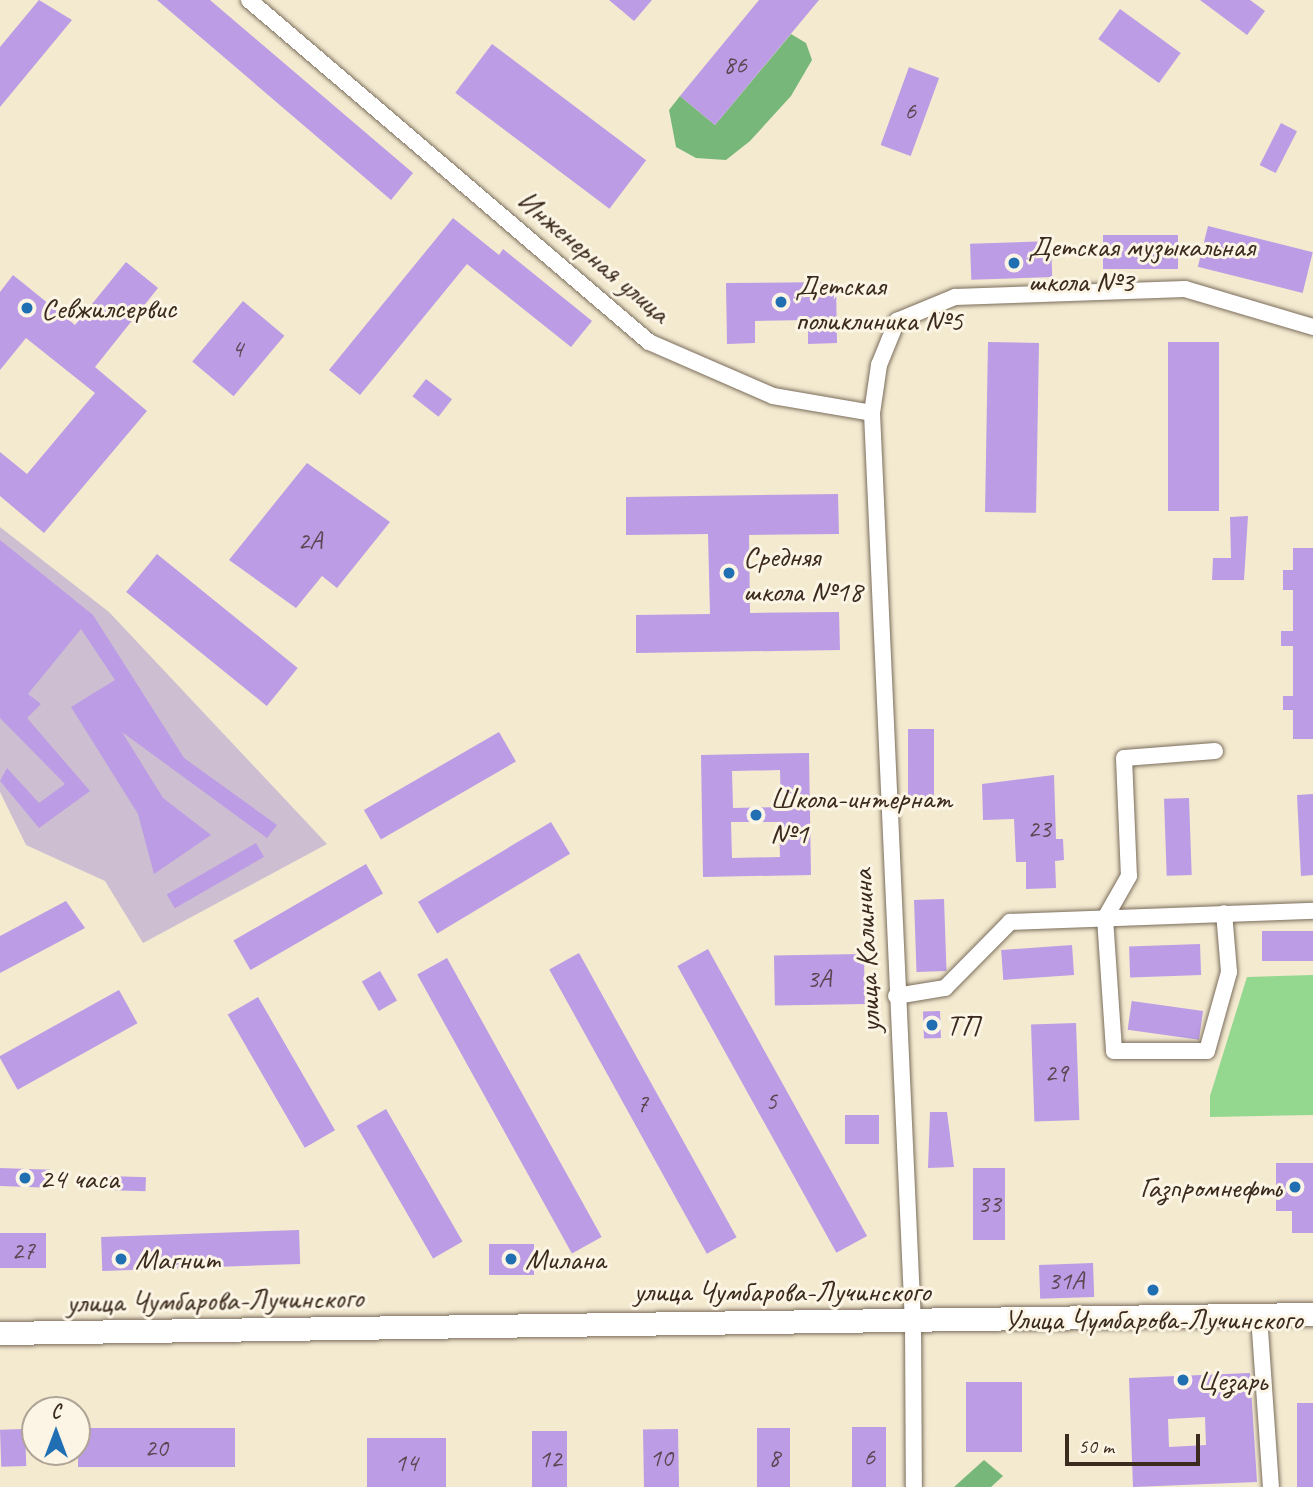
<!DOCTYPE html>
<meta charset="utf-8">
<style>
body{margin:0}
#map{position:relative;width:1313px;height:1487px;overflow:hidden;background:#f3ead0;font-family:Caveat,sans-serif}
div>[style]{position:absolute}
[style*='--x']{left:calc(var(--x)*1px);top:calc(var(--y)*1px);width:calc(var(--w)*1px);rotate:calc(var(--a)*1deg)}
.industrial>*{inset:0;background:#cebed2}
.green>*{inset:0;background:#94d78f}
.forest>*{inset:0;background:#77b87a}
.building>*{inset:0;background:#bb9ce5;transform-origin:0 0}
.roads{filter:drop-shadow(0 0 2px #7b6d5c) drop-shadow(0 0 2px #7b6d5c)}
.street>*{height:16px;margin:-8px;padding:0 8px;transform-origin:8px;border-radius:8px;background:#fff}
.secondary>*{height:23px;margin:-11.5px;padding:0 11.5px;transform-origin:11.5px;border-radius:11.5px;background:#fff}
.dots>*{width:19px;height:19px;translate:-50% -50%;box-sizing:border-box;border:4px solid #fcf5e5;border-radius:50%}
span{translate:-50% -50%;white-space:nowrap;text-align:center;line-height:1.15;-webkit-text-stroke:6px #fcf5e5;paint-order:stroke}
.number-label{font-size:26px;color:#5b4650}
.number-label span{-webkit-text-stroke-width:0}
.poi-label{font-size:30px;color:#3b2a1e}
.left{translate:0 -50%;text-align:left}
.right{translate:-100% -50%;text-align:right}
.street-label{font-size:30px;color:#3b2a1e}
.north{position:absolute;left:21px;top:1396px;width:70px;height:70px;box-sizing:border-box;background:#fcf5e5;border:2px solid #afa495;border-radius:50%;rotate:0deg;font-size:19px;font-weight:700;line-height:28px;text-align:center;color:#3b2a1e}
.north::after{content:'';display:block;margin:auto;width:24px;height:32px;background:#1f6fb2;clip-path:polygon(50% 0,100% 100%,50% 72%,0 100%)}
.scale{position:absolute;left:1065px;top:1434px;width:135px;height:32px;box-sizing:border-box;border:4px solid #3b2a1e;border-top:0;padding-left:9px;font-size:21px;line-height:24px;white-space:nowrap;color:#3b2a1e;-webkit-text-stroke:5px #fcf5e5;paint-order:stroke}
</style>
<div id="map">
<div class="industrial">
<i style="clip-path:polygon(0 527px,109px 612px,327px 844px,143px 943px,105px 881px,26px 845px,0 792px)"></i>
</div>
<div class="green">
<i style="clip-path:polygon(1313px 975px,1313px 1115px,1210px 1117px,1210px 1096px,1247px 977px)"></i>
</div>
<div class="forest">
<i style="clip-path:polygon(791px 34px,806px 43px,812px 60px,791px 96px,750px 141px,726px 160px,696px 158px,676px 147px,669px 110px,680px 96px,715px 125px)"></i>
<i style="clip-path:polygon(984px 1460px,1003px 1476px,991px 1487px,954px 1487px)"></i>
</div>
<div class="building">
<i style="clip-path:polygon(39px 0,72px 20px,0 107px,0 47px)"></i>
<i style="clip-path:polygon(157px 0,210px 0,413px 173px,391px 200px)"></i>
<i style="clip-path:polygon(609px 0,652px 0,634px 21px)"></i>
<i style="clip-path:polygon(759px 0,819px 0,715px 125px,680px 96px)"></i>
<i style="clip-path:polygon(1200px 0,1250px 0,1265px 11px,1247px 35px)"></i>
<i style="left:1120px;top:9px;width:75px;height:37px;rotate:36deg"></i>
<i style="left:492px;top:44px;width:193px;height:61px;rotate:37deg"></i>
<i style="left:909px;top:67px;width:32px;height:83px;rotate:20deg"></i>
<i style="left:1281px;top:123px;width:18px;height:47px;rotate:27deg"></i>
<i style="clip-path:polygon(453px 218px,499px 255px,503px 249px,592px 321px,571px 347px,467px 264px,360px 395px,329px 370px)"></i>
<i style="left:1208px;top:226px;width:108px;height:42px;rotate:14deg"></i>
<i style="left:1178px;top:235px;width:34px;height:75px;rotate:90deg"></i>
<i style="left:1051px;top:241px;width:36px;height:81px;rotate:88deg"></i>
<i style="clip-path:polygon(126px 262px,158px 288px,95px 367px,147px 411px,44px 533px,0 496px,0 452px,27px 474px,95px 393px,26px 338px,0 370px,0 292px,13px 275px,75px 325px)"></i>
<i style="clip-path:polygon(836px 282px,837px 343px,808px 344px,808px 320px,755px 321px,755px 343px,727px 344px,726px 283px)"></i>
<i style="left:243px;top:301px;width:54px;height:79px;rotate:40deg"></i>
<i style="left:988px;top:342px;width:51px;height:170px;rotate:1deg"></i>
<i style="left:1168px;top:342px;width:51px;height:169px"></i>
<i style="left:426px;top:379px;width:33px;height:22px;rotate:38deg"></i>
<i style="clip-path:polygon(307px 463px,390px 522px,337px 588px,322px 576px,296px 608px,229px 560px)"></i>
<i style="clip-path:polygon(838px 494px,839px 534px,749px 535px,750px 613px,839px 612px,840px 650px,636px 653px,636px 615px,710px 614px,708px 534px,626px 535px,626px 497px)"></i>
<i style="clip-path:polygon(1248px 516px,1244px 580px,1212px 580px,1213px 558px,1231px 558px,1230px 517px)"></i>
<i style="clip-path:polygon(0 540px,93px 615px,184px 758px,277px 825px,267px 838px,122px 732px,163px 798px,211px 835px,154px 874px,138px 814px,71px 707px,115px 680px,81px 629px,28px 694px,41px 704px,27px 718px,90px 791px,39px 828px,0 781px,7px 768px,39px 803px,65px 784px,0 718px)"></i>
<i style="clip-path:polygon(1293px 548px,1313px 548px,1313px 739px,1293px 739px,1293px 710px,1283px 710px,1283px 696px,1293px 696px,1293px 646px,1281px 646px,1281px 631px,1293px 631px,1293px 590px,1283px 590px,1283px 570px,1293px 570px)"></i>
<i style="left:157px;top:554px;width:181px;height:49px;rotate:39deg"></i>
<i style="left:934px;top:729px;width:71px;height:26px;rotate:90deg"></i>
<i style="left:499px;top:732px;width:34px;height:156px;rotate:60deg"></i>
<i style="clip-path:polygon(evenodd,809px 753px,811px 875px,703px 877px,701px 755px,809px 753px,780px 770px,781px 807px,733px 808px,732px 771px,780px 770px,809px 753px,731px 822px,779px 822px,780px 857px,732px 858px,731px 822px)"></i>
<i style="clip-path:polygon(1054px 775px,1056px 839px,1063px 839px,1064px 860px,1055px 861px,1056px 888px,1026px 889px,1026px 862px,1016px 862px,1014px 819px,983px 820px,982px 784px)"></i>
<i style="clip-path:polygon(1313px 794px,1313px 875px,1301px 876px,1297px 795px)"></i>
<i style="left:1189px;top:798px;width:77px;height:25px;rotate:88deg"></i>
<i style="left:551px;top:822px;width:37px;height:155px;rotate:59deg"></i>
<i style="left:256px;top:843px;width:16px;height:103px;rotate:60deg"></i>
<i style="left:366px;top:864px;width:34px;height:153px;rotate:60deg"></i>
<i style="left:944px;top:899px;width:72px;height:30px;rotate:88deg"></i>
<i style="clip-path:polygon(66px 901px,85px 928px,0 973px,0 936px)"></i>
<i style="left:1313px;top:931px;width:30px;height:51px;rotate:90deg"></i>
<i style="left:1200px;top:944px;width:31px;height:71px;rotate:88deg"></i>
<i style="left:1072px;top:945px;width:30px;height:71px;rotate:86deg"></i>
<i style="left:708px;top:949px;width:328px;height:35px;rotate:61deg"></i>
<i style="left:579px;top:953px;width:325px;height:34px;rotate:61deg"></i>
<i style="left:864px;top:954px;width:50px;height:90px;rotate:89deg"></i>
<i style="left:447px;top:958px;width:319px;height:34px;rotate:61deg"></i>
<i style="left:380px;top:971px;width:34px;height:21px;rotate:60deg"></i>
<i style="left:119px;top:990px;width:38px;height:137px;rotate:61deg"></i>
<i style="left:258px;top:997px;width:154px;height:35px;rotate:60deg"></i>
<i style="left:940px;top:1011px;width:27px;height:17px;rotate:88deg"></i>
<i style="left:1203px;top:1011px;width:29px;height:72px;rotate:98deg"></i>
<i style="left:1076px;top:1023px;width:97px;height:45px;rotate:88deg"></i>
<i style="left:386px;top:1109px;width:153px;height:34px;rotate:60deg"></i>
<i style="clip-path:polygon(930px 1112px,947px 1112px,954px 1167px,928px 1168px)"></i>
<i style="left:879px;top:1115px;width:29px;height:34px;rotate:90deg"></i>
<i style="clip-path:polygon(1276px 1163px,1313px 1163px,1313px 1233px,1292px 1233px,1292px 1211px,1276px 1211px)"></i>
<i style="left:0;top:1168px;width:50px;height:18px;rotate:2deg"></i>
<i style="left:973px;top:1168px;width:32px;height:72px"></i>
<i style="left:109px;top:1176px;width:37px;height:14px;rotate:2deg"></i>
<i style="left:299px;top:1230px;width:34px;height:198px;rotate:88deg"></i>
<i style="left:46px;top:1233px;width:35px;height:46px;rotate:90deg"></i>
<i style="left:489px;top:1244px;width:45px;height:31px"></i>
<i style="left:1093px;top:1263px;width:34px;height:54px;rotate:88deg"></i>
<i style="clip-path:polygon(evenodd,1250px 1373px,1257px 1482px,1133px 1487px,1129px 1378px,1250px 1373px,1205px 1417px,1206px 1445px,1169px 1447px,1168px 1419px,1205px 1417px)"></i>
<i style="left:966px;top:1382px;width:56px;height:70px"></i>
<i style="left:1313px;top:1403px;width:84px;height:16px;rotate:90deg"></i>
<i style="left:886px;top:1427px;width:60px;height:34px;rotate:90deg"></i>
<i style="left:235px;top:1428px;width:39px;height:157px;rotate:90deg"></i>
<i style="left:757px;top:1428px;width:33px;height:59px"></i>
<i style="left:25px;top:1429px;width:37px;height:25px;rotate:88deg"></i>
<i style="left:678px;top:1429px;width:58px;height:35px;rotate:89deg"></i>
<i style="left:567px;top:1431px;width:56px;height:35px;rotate:90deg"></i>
<i style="left:446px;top:1438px;width:49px;height:79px;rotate:90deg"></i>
</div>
<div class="roads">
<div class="street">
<i style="--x:249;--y:0;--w:526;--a:40.53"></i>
<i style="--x:649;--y:342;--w:135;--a:23.5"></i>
<i style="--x:773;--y:396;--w:100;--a:9.7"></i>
<i style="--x:872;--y:413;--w:49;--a:-81.7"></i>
<i style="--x:879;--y:365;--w:48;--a:-67.8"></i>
<i style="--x:897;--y:321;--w:63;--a:-22.5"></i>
<i style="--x:955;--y:297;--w:230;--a:-2"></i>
<i style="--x:1185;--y:289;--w:134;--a:16.5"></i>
<i style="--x:872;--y:413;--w:910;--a:87.42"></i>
<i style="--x:913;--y:1322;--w:165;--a:89.7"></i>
<i style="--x:1215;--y:751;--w:91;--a:175.6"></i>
<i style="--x:1124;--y:758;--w:118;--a:87.6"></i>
<i style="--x:1129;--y:876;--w:48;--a:119.7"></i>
<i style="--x:1105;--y:918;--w:133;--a:86.1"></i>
<i style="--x:1114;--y:1051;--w:93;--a:0"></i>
<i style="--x:1207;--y:1051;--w:82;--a:-74.4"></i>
<i style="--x:1229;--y:972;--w:59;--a:-94.8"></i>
<i style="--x:896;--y:996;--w:50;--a:-9.3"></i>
<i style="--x:945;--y:988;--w:93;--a:-45.4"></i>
<i style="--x:1010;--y:922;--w:303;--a:-2.1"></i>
<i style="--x:1259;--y:1316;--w:171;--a:86"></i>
</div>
<div class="secondary">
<i style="--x:0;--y:1333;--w:1313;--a:-0.83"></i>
</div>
</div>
<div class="dots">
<i style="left:1014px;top:263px;background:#1f6fb2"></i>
<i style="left:781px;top:302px;background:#1f6fb2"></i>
<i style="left:27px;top:308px;background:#1f6fb2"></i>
<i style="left:729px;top:573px;background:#1f6fb2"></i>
<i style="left:756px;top:815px;background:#1f6fb2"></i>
<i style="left:932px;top:1025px;background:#1f6fb2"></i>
<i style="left:25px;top:1178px;background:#1f6fb2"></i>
<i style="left:1295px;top:1187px;background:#1f6fb2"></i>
<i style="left:121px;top:1259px;background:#1f6fb2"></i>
<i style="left:511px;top:1259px;background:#1f6fb2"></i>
<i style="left:1153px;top:1290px;background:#1f6fb2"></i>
<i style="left:1183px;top:1380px;background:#1f6fb2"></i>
</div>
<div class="number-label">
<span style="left:735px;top:65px">86</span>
<span style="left:910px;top:111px">6</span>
<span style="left:237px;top:349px">4</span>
<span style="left:310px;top:541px">2А</span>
<span style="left:1039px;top:829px">23</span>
<span style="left:819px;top:979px">3А</span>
<span style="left:1056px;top:1073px">29</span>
<span style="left:771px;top:1101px">5</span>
<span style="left:642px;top:1104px">7</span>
<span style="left:989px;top:1204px">33</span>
<span style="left:23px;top:1251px">27</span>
<span style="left:1066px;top:1281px">31А</span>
<span style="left:156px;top:1448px">20</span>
<span style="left:869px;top:1457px">6</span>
<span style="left:661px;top:1458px">10</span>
<span style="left:774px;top:1458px">8</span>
<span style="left:550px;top:1459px">12</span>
<span style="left:406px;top:1463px">14</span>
</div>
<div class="poi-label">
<span class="left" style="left:1028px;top:263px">Детская музыкальная<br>школа №3</span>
<span class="left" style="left:795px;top:302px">Детская<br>поликлиника №5</span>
<span class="left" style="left:41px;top:308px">Севжилсервис</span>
<span class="left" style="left:743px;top:573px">Средняя<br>школа №18</span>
<span class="left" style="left:770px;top:815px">Школа-интернат<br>№1</span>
<span class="left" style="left:946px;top:1025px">ТП</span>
<span class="left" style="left:39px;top:1178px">24 часа</span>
<span class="right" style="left:1281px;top:1187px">Газпромнефть</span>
<span class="left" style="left:135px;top:1259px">Магнит</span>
<span class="left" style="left:525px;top:1259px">Милана</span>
<span style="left:1153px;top:1319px">Улица Чумбарова-Лучинского</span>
<span class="left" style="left:1197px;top:1380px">Цезарь</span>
</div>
<div class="street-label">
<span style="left:594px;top:256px;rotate:40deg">Инженерная улица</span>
<span style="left:866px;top:951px;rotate:-93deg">улица Калинина</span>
<span style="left:782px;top:1291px">улица Чумбарова-Лучинского</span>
<span style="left:215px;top:1300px;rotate:-1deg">улица Чумбарова-Лучинского</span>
</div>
<div class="north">С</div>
<div class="scale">50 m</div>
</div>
